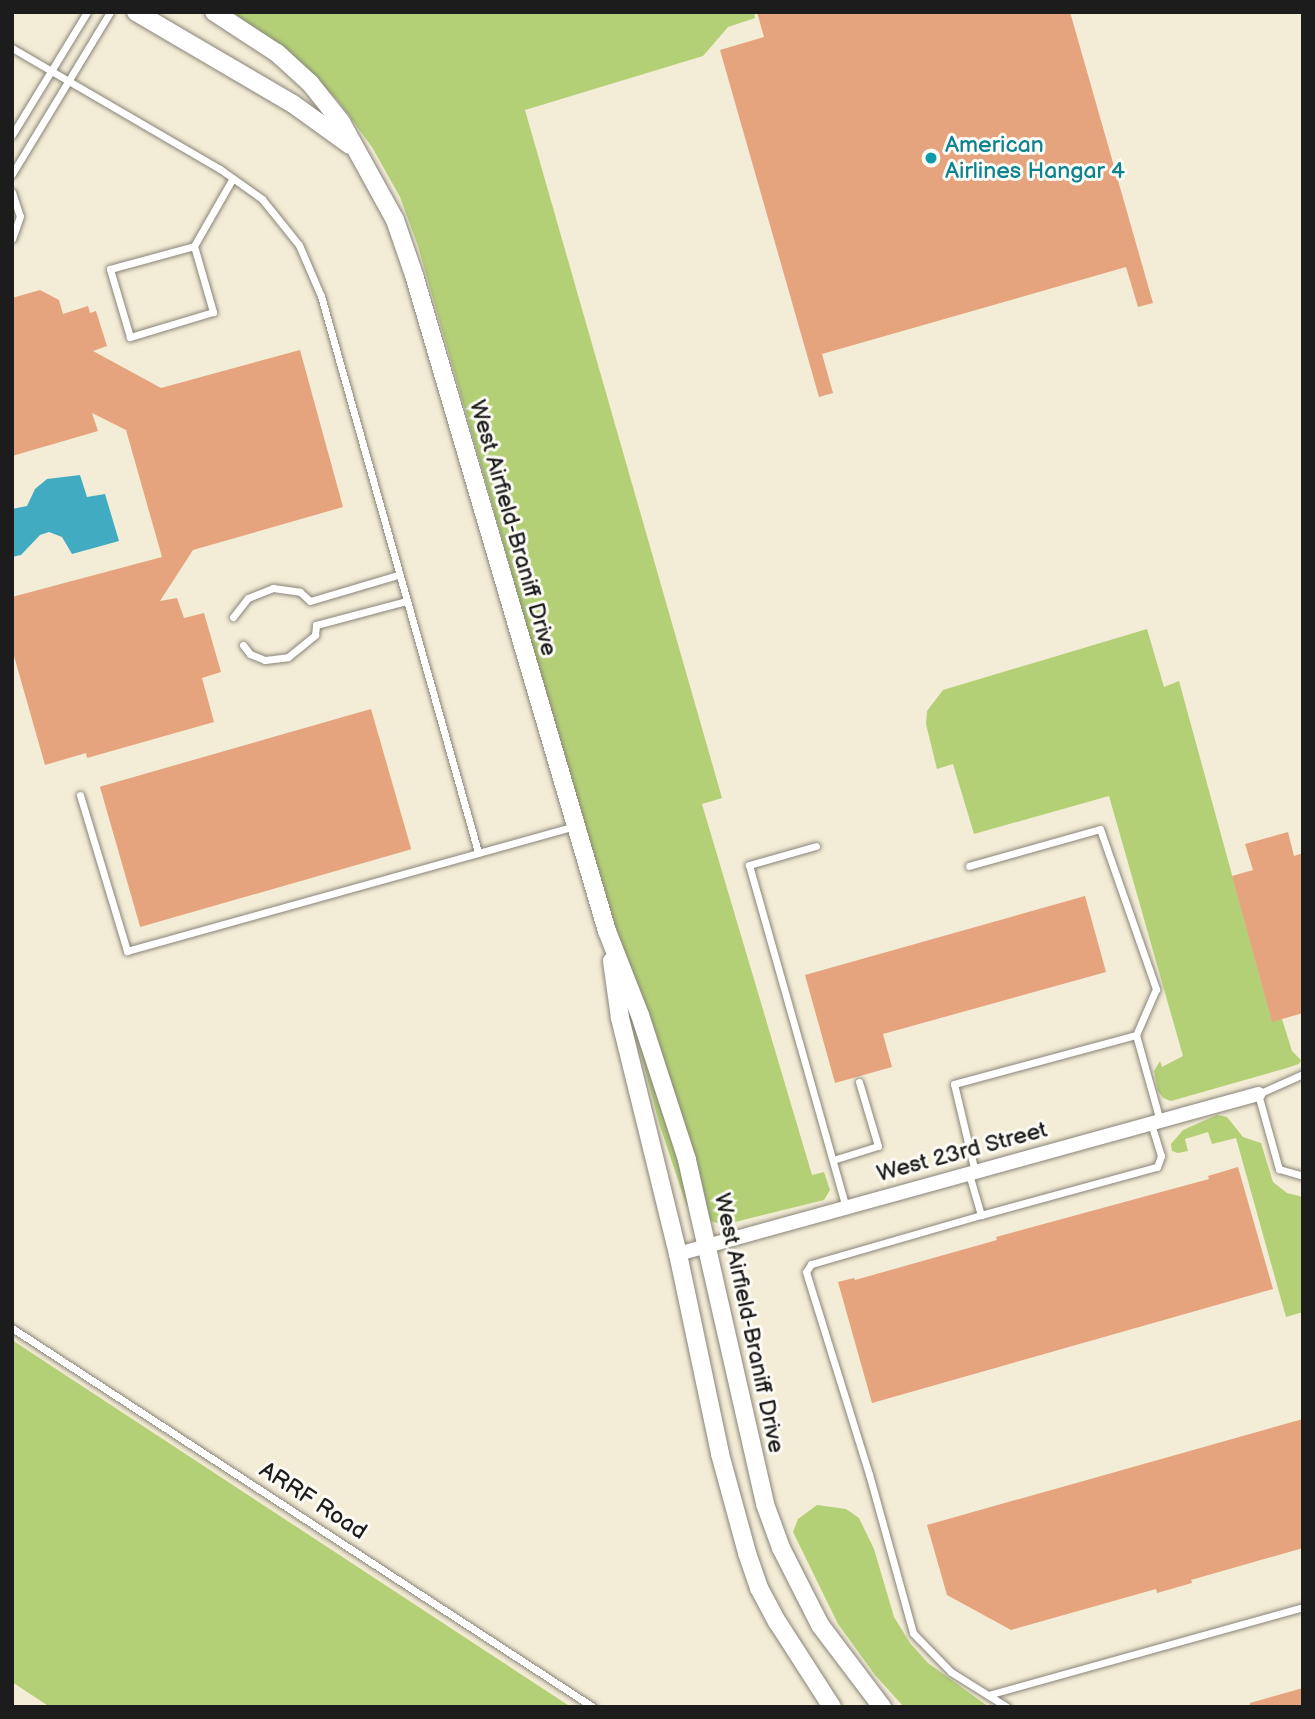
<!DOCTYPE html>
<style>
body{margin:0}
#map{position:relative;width:1315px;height:1719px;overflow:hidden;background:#f3ecd6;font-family:"Balsamiq Sans",sans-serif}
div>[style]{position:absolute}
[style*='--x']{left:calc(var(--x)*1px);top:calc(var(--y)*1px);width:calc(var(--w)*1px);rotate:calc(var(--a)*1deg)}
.green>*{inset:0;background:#b4d077}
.water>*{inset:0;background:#41abc1}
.building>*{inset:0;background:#e5a47e;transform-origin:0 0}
.roads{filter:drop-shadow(0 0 2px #888479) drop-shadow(0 0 2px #888479)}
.service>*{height:7px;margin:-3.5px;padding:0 3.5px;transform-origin:3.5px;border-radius:3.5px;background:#fff}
.minor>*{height:14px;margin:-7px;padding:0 7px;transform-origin:7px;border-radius:7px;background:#fff}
.tertiary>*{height:18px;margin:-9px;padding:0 9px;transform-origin:9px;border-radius:9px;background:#fff}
.dots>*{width:19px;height:19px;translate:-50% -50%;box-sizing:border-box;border:4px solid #fdfcf7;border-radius:50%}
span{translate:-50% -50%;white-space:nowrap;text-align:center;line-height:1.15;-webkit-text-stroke:6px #fdfcf7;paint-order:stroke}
.culture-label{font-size:23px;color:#0d838f}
.left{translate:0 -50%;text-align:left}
.street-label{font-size:23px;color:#1c1c1c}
.frame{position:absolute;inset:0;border:14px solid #1c1c1c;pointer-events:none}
</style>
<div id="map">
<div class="green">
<i style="clip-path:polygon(233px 12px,754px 12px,755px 18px,728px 27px,703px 56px,525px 110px,722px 798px,702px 804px,812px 1175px,824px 1172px,830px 1190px,824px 1200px,723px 1225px,696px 1216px,686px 1204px,659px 1123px,590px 857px,499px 528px,418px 246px,400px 197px,372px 147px,338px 101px,304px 66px)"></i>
<i style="clip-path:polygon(1147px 629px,1164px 687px,1179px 681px,1272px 1021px,1282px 1019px,1292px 1051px,1301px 1060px,1299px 1064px,1287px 1068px,1171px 1101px,1163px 1098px,1158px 1091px,1154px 1071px,1160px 1061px,1162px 1067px,1183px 1056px,1109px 796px,974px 834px,953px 764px,937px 769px,926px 724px,927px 711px,943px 690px)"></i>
<i style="clip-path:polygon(1217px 1115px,1227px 1117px,1243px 1137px,1261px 1143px,1273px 1182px,1287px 1193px,1303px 1197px,1303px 1312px,1286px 1317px,1236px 1138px,1212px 1144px,1208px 1132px,1185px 1139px,1188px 1151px,1178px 1153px,1172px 1151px,1171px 1144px,1183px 1130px)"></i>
<i style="clip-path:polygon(12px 1340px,571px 1707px,50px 1707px,12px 1682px)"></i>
<i style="clip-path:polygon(817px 1505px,846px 1509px,859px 1518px,874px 1549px,894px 1617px,910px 1643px,928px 1663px,989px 1707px,904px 1707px,875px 1675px,838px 1624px,793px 1532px,798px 1519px)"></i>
</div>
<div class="water">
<i style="clip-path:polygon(80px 475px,87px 497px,105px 494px,119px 541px,72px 554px,62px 537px,49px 532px,40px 535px,21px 555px,12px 557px,12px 509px,27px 506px,35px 489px,47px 479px)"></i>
</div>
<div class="building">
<i style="clip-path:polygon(757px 12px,1070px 12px,1153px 303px,1138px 307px,1126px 267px,822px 354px,833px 393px,819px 397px,720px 50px,764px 37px)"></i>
<i style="clip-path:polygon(40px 290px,59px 300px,63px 314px,88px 306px,90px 313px,96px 311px,107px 346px,93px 351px,161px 388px,300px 350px,343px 507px,193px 550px,160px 601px,177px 598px,184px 618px,204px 613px,221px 672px,202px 678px,214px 722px,87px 758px,86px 753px,45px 765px,12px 649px,12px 597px,162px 557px,126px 430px,92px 413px,98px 431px,12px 456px,12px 298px)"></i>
<i style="left:371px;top:709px;width:146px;height:282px;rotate:74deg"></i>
<i style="clip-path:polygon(1288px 832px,1294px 856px,1303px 853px,1303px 1013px,1272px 1022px,1232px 876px,1253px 870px,1245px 844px)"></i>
<i style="clip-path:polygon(1085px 896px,1106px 972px,883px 1034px,892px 1067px,835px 1083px,805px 975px)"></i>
<i style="clip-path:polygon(1238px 1167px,1273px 1289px,872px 1403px,838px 1282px,854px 1278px,855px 1280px,997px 1240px,996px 1237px,1209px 1179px,1208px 1176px)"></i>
<i style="clip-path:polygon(1303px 1419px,1303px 1548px,1191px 1580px,1192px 1583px,1157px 1593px,1156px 1589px,1011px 1630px,947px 1595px,927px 1525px)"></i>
<i style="clip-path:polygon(1303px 1688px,1303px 1707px,1250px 1707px,1250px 1703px)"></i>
</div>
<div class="roads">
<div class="service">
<i style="--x:12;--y:48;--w:241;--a:30.2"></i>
<i style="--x:220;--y:169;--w:52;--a:35.5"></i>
<i style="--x:262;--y:199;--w:59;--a:51.2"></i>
<i style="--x:299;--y:245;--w:56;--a:66.7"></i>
<i style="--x:321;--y:296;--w:578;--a:74.23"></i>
<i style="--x:12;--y:135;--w:144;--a:-58.6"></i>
<i style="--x:12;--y:174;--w:189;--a:-58.8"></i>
<i style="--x:12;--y:192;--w:25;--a:72"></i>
<i style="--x:20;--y:216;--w:24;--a:109"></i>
<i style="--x:194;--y:246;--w:69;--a:73.9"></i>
<i style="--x:213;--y:312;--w:87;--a:163.2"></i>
<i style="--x:130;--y:337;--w:71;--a:-106.4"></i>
<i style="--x:110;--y:269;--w:87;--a:-15.3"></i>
<i style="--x:194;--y:246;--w:78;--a:-60.2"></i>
<i style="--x:233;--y:617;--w:24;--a:-52"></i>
<i style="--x:248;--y:598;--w:27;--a:-22"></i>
<i style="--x:273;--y:588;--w:27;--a:8"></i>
<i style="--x:300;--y:592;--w:13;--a:42"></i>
<i style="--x:310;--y:601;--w:92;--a:-16.5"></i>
<i style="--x:243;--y:645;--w:11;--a:52"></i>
<i style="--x:250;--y:654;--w:16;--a:22"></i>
<i style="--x:265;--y:660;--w:23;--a:-7"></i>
<i style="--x:288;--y:657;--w:35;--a:-39"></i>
<i style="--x:315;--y:635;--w:10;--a:-84"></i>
<i style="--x:316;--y:625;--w:93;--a:-14.9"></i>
<i style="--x:80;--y:795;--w:163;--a:73.2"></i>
<i style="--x:127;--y:951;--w:465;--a:-15.6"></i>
<i style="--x:816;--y:846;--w:70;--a:164.2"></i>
<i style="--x:749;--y:865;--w:355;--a:74.2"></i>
<i style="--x:969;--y:866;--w:136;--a:-15.8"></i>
<i style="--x:1100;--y:829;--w:170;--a:70.7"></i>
<i style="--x:1156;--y:989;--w:50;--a:113.5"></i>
<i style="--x:1303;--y:1074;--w:49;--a:156"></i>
<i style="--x:1258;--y:1094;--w:78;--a:74.4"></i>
<i style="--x:1279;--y:1169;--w:25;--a:16"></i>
<i style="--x:833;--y:1160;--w:47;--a:-17.3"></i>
<i style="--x:878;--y:1146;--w:67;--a:-106.5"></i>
<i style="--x:975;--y:1172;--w:90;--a:-103.4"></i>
<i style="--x:954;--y:1084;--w:188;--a:-15.1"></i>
<i style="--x:1136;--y:1035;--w:89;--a:74.4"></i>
<i style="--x:969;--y:1174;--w:43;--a:73.7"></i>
<i style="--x:981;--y:1215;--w:177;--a:163.9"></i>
<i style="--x:811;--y:1264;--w:9;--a:122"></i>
<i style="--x:806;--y:1272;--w:212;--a:72.7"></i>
<i style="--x:869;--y:1474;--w:165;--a:74.5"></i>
<i style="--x:913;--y:1633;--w:54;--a:45.7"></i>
<i style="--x:951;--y:1672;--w:66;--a:32"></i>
<i style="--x:981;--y:1215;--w:182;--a:-15.3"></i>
<i style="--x:1157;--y:1167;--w:12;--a:-70"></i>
<i style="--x:1161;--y:1156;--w:34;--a:-107"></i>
<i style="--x:12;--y:1328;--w:694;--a:33.12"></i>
<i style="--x:988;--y:1695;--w:327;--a:-15.6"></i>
</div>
<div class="minor">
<i style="--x:678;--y:1254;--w:602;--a:-15.42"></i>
</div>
<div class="tertiary">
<i style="--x:136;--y:12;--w:182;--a:30.4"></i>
<i style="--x:293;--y:104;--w:70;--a:35.7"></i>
<i style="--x:214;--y:12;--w:75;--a:33.1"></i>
<i style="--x:277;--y:53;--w:45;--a:42.3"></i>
<i style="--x:310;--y:83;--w:50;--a:51.5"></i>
<i style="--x:341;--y:122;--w:112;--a:61.1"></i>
<i style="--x:395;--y:220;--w:58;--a:70.9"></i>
<i style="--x:414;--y:275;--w:684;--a:73.61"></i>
<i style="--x:607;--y:931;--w:90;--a:68.6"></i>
<i style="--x:640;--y:1015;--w:152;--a:72"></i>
<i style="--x:687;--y:1160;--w:353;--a:77.2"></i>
<i style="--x:765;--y:1504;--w:47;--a:70"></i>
<i style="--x:781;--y:1548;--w:86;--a:63.1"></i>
<i style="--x:820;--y:1625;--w:103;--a:52.9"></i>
<i style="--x:612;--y:961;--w:58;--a:82"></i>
<i style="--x:620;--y:1018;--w:243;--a:76.2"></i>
<i style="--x:678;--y:1254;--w:204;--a:78.1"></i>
<i style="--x:720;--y:1454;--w:103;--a:74.7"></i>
<i style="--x:747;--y:1553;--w:37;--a:71"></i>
<i style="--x:759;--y:1588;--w:40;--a:62"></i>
<i style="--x:778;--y:1623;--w:100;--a:57.3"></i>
</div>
</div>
<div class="dots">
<i style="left:931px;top:158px;background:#0f9aa8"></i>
</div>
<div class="culture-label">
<span class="left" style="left:945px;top:158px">American<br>Airlines Hangar 4</span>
</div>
<div class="street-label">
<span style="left:513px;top:528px;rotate:74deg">West Airfield-Braniff Drive</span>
<span style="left:962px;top:1152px;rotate:-15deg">West 23rd Street</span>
<span style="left:749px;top:1323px;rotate:78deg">West Airfield-Braniff Drive</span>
<span style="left:313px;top:1501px;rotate:33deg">ARRF Road</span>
</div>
<div class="frame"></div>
</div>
